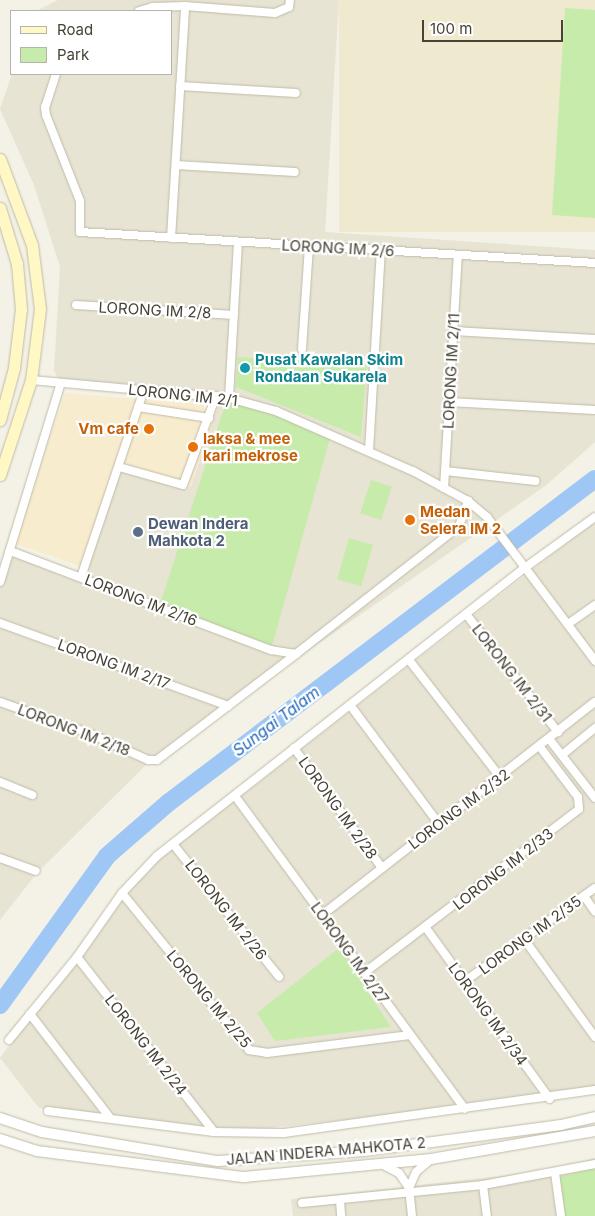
<!DOCTYPE html>
<style>
body{margin:0}
#map{position:relative;width:595px;height:1216px;overflow:hidden;background:#f4f2e6;font-family:Inter,sans-serif}
div>[style]{position:absolute}
[style*='--x']{left:calc(var(--x)*1px);top:calc(var(--y)*1px);width:calc(var(--w)*1px);rotate:calc(var(--a)*1deg)}
.residential>*{inset:0;background:#e8e4d3}
.commercial>*{inset:0;background:#f8eccf}
.education>*{inset:0;background:#eee9cf;transform-origin:0 0}
.green>*{inset:0;background:#c7ebab;transform-origin:0 0}
.river>*{height:18px;margin:-9px;padding:0 9px;transform-origin:9px;border-radius:9px;background:#9ec7f5}
.roads{filter:drop-shadow(0 0 1px #c0bba8) drop-shadow(0 0 1px #c0bba8)}
.minor>*{height:8px;margin:-4px;padding:0 4px;transform-origin:4px;border-radius:4px;background:#fff}
.tertiary>*{height:10px;margin:-5px;padding:0 5px;transform-origin:5px;border-radius:5px;background:#fff}
.secondary>*{height:11px;margin:-5.5px;padding:0 5.5px;transform-origin:5.5px;border-radius:5.5px;background:#fff8c5}
.dots>*{width:14px;height:14px;translate:-50% -50%;box-sizing:border-box;border:2px solid #fff;border-radius:50%}
span{translate:-50% -50%;white-space:nowrap;text-align:center;line-height:1.15;-webkit-text-stroke:4.5px #fff;paint-order:stroke}
.street-label{font-size:15px;color:#474235}
.culture-label{font-size:15px;color:#0d838f;font-weight:700}
.left{translate:0 -50%;text-align:left}
.food-label{font-size:15px;color:#c56008;font-weight:700}
.right{translate:-100% -50%;text-align:right}
.service-label{font-size:15px;color:#4e5e75;font-weight:700}
.water-label{font-size:16px;color:#266abb;font-style:italic}
.legend{position:absolute;left:10px;top:10px;width:162px;height:65px;box-sizing:border-box;background:#fff;border:1px solid #b5b3ae;margin:0;padding:6px 9px;list-style:none;font-size:15px;color:#474235}
.legend li{display:flex;align-items:center;gap:10px;height:25px}
.legend b{width:25px;border:1px solid #b5b3ae}
.scale{position:absolute;left:422px;top:20px;width:141px;height:22px;box-sizing:border-box;border:2px solid #474235;border-top:0;padding-left:6px;font-size:15px;line-height:18px;white-space:nowrap;color:#474235;-webkit-text-stroke:4px #fff;paint-order:stroke}
</style>
<div id="map">
<div class="residential">
<i style="clip-path:polygon(58px 0,339px 0,325px 232px,595px 250px,595px 442px,545px 486px,149px 762px,37px 873px,0 920px,0 577px,11px 546px,86px 575px,120px 469px,187px 490px,217px 398px,62px 385px,54px 371px,60px 267px,34px 185px,0 109px,12px 74px,171px 74px,171px 11px,36px 11px)"></i>
<i style="clip-path:polygon(595px 521px,595px 1088px,462px 1107px,243px 1131px,39px 1108px,0 1058px,120px 890px)"></i>
<i style="clip-path:polygon(595px 1158px,595px 1216px,293px 1216px,291px 1199px,555px 1170px)"></i>
</div>
<div class="commercial">
<i style="clip-path:polygon(65px 393px,218px 406px,191px 487px,115px 465px,82px 567px,14px 543px)"></i>
</div>
<div class="education">
<i style="left:339px;top:0;width:256px;height:232px"></i>
</div>
<div class="green">
<i style="clip-path:polygon(565px 8px,595px 10px,595px 218px,552px 215px)"></i>
<i style="clip-path:polygon(238px 357px,367px 365px,361px 437px,236px 387px)"></i>
<i style="clip-path:polygon(228px 396px,275px 412px,330px 438px,271px 650px,159px 607px)"></i>
<i style="left:371px;top:480px;width:22px;height:35px;rotate:18deg"></i>
<i style="left:349px;top:538px;width:25px;height:43px;rotate:16deg"></i>
<i style="clip-path:polygon(339px 948px,391px 1027px,275px 1041px,257px 1013px)"></i>
<i style="clip-path:polygon(595px 1168px,595px 1216px,564px 1216px,559px 1177px)"></i>
</div>
<div class="river">
<i style="--x:0;--y:1005;--w:183;--a:-54.3"></i>
<i style="--x:107;--y:856;--w:81;--a:-41"></i>
<i style="--x:168;--y:803;--w:536;--a:-37.19"></i>
</div>
<div class="roads">
<div class="minor">
<i style="--x:139;--y:11;--w:15;--a:-16"></i>
<i style="--x:153;--y:7;--w:32;--a:-2"></i>
<i style="--x:185;--y:6;--w:90;--a:4.4"></i>
<i style="--x:275;--y:13;--w:15;--a:-23"></i>
<i style="--x:289;--y:7;--w:7;--a:-82"></i>
<i style="--x:56;--y:74;--w:35;--a:108"></i>
<i style="--x:45;--y:107;--w:8;--a:83"></i>
<i style="--x:46;--y:115;--w:92;--a:68.4"></i>
<i style="--x:80;--y:201;--w:31;--a:90"></i>
<i style="--x:80;--y:232;--w:516;--a:3.44"></i>
<i style="--x:180;--y:86;--w:116;--a:3.5"></i>
<i style="--x:176;--y:165;--w:119;--a:3.4"></i>
<i style="--x:171;--y:238;--w:232;--a:-86.5"></i>
<i style="--x:76;--y:305;--w:158;--a:3.6"></i>
<i style="--x:453;--y:331;--w:142;--a:3.2"></i>
<i style="--x:302;--y:349;--w:103;--a:-86.1"></i>
<i style="--x:31;--y:380;--w:199;--a:5.2"></i>
<i style="--x:229;--y:398;--w:49;--a:15.5"></i>
<i style="--x:276;--y:411;--w:150;--a:23.7"></i>
<i style="--x:413;--y:471;--w:63;--a:28.6"></i>
<i style="--x:468;--y:501;--w:25;--a:40"></i>
<i style="--x:487;--y:517;--w:180;--a:53.1"></i>
<i style="--x:229;--y:398;--w:156;--a:-86.7"></i>
<i style="--x:449;--y:402;--w:146;--a:3.1"></i>
<i style="--x:138;--y:407;--w:72;--a:8.8"></i>
<i style="--x:369;--y:451;--w:201;--a:-86.6"></i>
<i style="--x:119;--y:467;--w:66;--a:15.7"></i>
<i style="--x:183;--y:485;--w:95;--a:-69.7"></i>
<i style="--x:445;--y:471;--w:91;--a:6.3"></i>
<i style="--x:444;--y:488;--w:233;--a:-86.6"></i>
<i style="--x:81;--y:577;--w:197;--a:-71.4"></i>
<i style="--x:0;--y:582;--w:208;--a:-73"></i>
<i style="--x:466;--y:614;--w:150;--a:52.1"></i>
<i style="--x:0;--y:623;--w:243;--a:20"></i>
<i style="--x:568;--y:624;--w:33;--a:-35"></i>
<i style="--x:296;--y:654;--w:207;--a:-38.1"></i>
<i style="--x:459;--y:526;--w:27;--a:-70"></i>
<i style="--x:409;--y:660;--w:148;--a:52.1"></i>
<i style="--x:0;--y:702;--w:96;--a:19.4"></i>
<i style="--x:91;--y:734;--w:63;--a:24.5"></i>
<i style="--x:148;--y:760;--w:9;--a:0"></i>
<i style="--x:157;--y:760;--w:175;--a:-37.3"></i>
<i style="--x:296;--y:654;--w:25;--a:-171"></i>
<i style="--x:271;--y:650;--w:279;--a:-159.2"></i>
<i style="--x:350;--y:705;--w:149;--a:53.2"></i>
<i style="--x:550;--y:740;--w:73;--a:52.2"></i>
<i style="--x:294;--y:748;--w:149;--a:53.7"></i>
<i style="--x:562;--y:755;--w:43;--a:-39.3"></i>
<i style="--x:0;--y:782;--w:35;--a:22"></i>
<i style="--x:235;--y:796;--w:388;--a:53.7"></i>
<i style="--x:173;--y:844;--w:170;--a:51.4"></i>
<i style="--x:0;--y:858;--w:38;--a:20"></i>
<i style="--x:122;--y:893;--w:202;--a:51"></i>
<i style="--x:249;--y:1050;--w:18;--a:9"></i>
<i style="--x:267;--y:1053;--w:144;--a:-7.2"></i>
<i style="--x:584;--y:896;--w:19;--a:55"></i>
<i style="--x:322;--y:915;--w:346;--a:-38"></i>
<i style="--x:426;--y:928;--w:211;--a:54.1"></i>
<i style="--x:524;--y:939;--w:121;--a:54.1"></i>
<i style="--x:77;--y:957;--w:222;--a:51.9"></i>
<i style="--x:364;--y:973;--w:270;--a:-37.3"></i>
<i style="--x:579;--y:809;--w:12;--a:-95"></i>
<i style="--x:578;--y:797;--w:63;--a:-127.2"></i>
<i style="--x:465;--y:981;--w:160;--a:-35.6"></i>
<i style="--x:30;--y:1014;--w:131;--a:52.4"></i>
<i style="--x:9;--y:1040;--w:107;--a:-50.7"></i>
<i style="--x:77;--y:957;--w:78;--a:-54.9"></i>
<i style="--x:122;--y:893;--w:51;--a:-46.6"></i>
<i style="--x:157;--y:856;--w:469;--a:-38.1"></i>
<i style="--x:526;--y:567;--w:85;--a:-35.9"></i>
<i style="--x:48;--y:1111;--w:167;--a:7.2"></i>
<i style="--x:214;--y:1132;--w:70;--a:0.8"></i>
<i style="--x:284;--y:1133;--w:314;--a:-7.9"></i>
<i style="--x:383;--y:1165;--w:18;--a:27"></i>
<i style="--x:399;--y:1173;--w:18;--a:56"></i>
<i style="--x:555;--y:1173;--w:43;--a:82.1"></i>
<i style="--x:483;--y:1185;--w:31;--a:83"></i>
<i style="--x:340;--y:1200;--w:16;--a:86"></i>
<i style="--x:302;--y:1203;--w:182;--a:-5.7"></i>
<i style="--x:483;--y:1185;--w:114;--a:-10.6"></i>
<i style="--x:412;--y:1216;--w:28;--a:-96"></i>
<i style="--x:409;--y:1188;--w:17;--a:-66"></i>
<i style="--x:416;--y:1172;--w:20;--a:-41"></i>
</div>
<div class="tertiary">
<i style="--x:0;--y:1118;--w:44;--a:18.4"></i>
<i style="--x:42;--y:1132;--w:178;--a:9.4"></i>
<i style="--x:218;--y:1161;--w:146;--a:-3.9"></i>
<i style="--x:364;--y:1151;--w:199;--a:-7.5"></i>
<i style="--x:561;--y:1125;--w:35;--a:-13"></i>
<i style="--x:0;--y:1139;--w:39;--a:18"></i>
<i style="--x:37;--y:1151;--w:209;--a:7.2"></i>
<i style="--x:244;--y:1177;--w:188;--a:-5.5"></i>
<i style="--x:431;--y:1159;--w:166;--a:-9.7"></i>
</div>
<div class="secondary">
<i style="--x:0;--y:159;--w:92;--a:69.6"></i>
<i style="--x:32;--y:245;--w:64;--a:82.9"></i>
<i style="--x:40;--y:309;--w:72;--a:97.2"></i>
<i style="--x:31;--y:380;--w:100;--a:108.1"></i>
<i style="--x:0;--y:208;--w:59;--a:73.1"></i>
<i style="--x:17;--y:264;--w:45;--a:84.9"></i>
<i style="--x:21;--y:309;--w:59;--a:96.8"></i>
<i style="--x:14;--y:368;--w:54;--a:105.1"></i>
</div>
</div>
<div class="dots">
<i style="left:245px;top:368px;background:#0f9aa8"></i>
<i style="left:149px;top:429px;background:#e8710a"></i>
<i style="left:193px;top:447px;background:#e8710a"></i>
<i style="left:410px;top:520px;background:#e8710a"></i>
<i style="left:138px;top:532px;background:#5c6f8a"></i>
</div>
<div class="street-label">
<span style="left:338px;top:248px;rotate:3deg">LORONG IM 2/6</span>
<span style="left:155px;top:310px;rotate:3deg">LORONG IM 2/8</span>
<span style="left:451px;top:371px;rotate:-87deg">LORONG IM 2/11</span>
<span style="left:183px;top:395px;rotate:6deg">LORONG IM 2/1</span>
<span style="left:141px;top:600px;rotate:21deg">LORONG IM 2/16</span>
<span style="left:114px;top:664px;rotate:20deg">LORONG IM 2/17</span>
<span style="left:512px;top:673px;rotate:52deg">LORONG IM 2/31</span>
<span style="left:74px;top:730px;rotate:21deg">LORONG IM 2/18</span>
<span style="left:338px;top:808px;rotate:54deg">LORONG IM 2/28</span>
<span style="left:459px;top:809px;rotate:-37deg">LORONG IM 2/32</span>
<span style="left:503px;top:869px;rotate:-38deg">LORONG IM 2/33</span>
<span style="left:226px;top:910px;rotate:52deg">LORONG IM 2/26</span>
<span style="left:530px;top:935px;rotate:-36deg">LORONG IM 2/35</span>
<span style="left:350px;top:953px;rotate:54deg">LORONG IM 2/27</span>
<span style="left:209px;top:999px;rotate:50deg">LORONG IM 2/25</span>
<span style="left:488px;top:1014px;rotate:54deg">LORONG IM 2/34</span>
<span style="left:146px;top:1045px;rotate:52deg">LORONG IM 2/24</span>
<span style="left:326px;top:1151px;rotate:-5deg">JALAN INDERA MAHKOTA 2</span>
</div>
<div class="culture-label">
<span class="left" style="left:255px;top:368px">Pusat Kawalan Skim<br>Rondaan Sukarela</span>
</div>
<div class="food-label">
<span class="right" style="left:139px;top:429px">Vm cafe</span>
<span class="left" style="left:203px;top:447px">laksa &amp; mee<br>kari mekrose</span>
<span class="left" style="left:420px;top:520px">Medan<br>Selera IM 2</span>
</div>
<div class="service-label">
<span class="left" style="left:148px;top:532px">Dewan Indera<br>Mahkota 2</span>
</div>
<div class="water-label">
<span style="left:276px;top:721px;rotate:-37deg">Sungai Talam</span>
</div>
<ul class="legend">
<li><b style="height:6px;background:#fff8c5"></b>Road</li>
<li><b style="height:14px;background:#c7ebab"></b>Park</li>
</ul>
<div class="scale">100 m</div>
</div>
